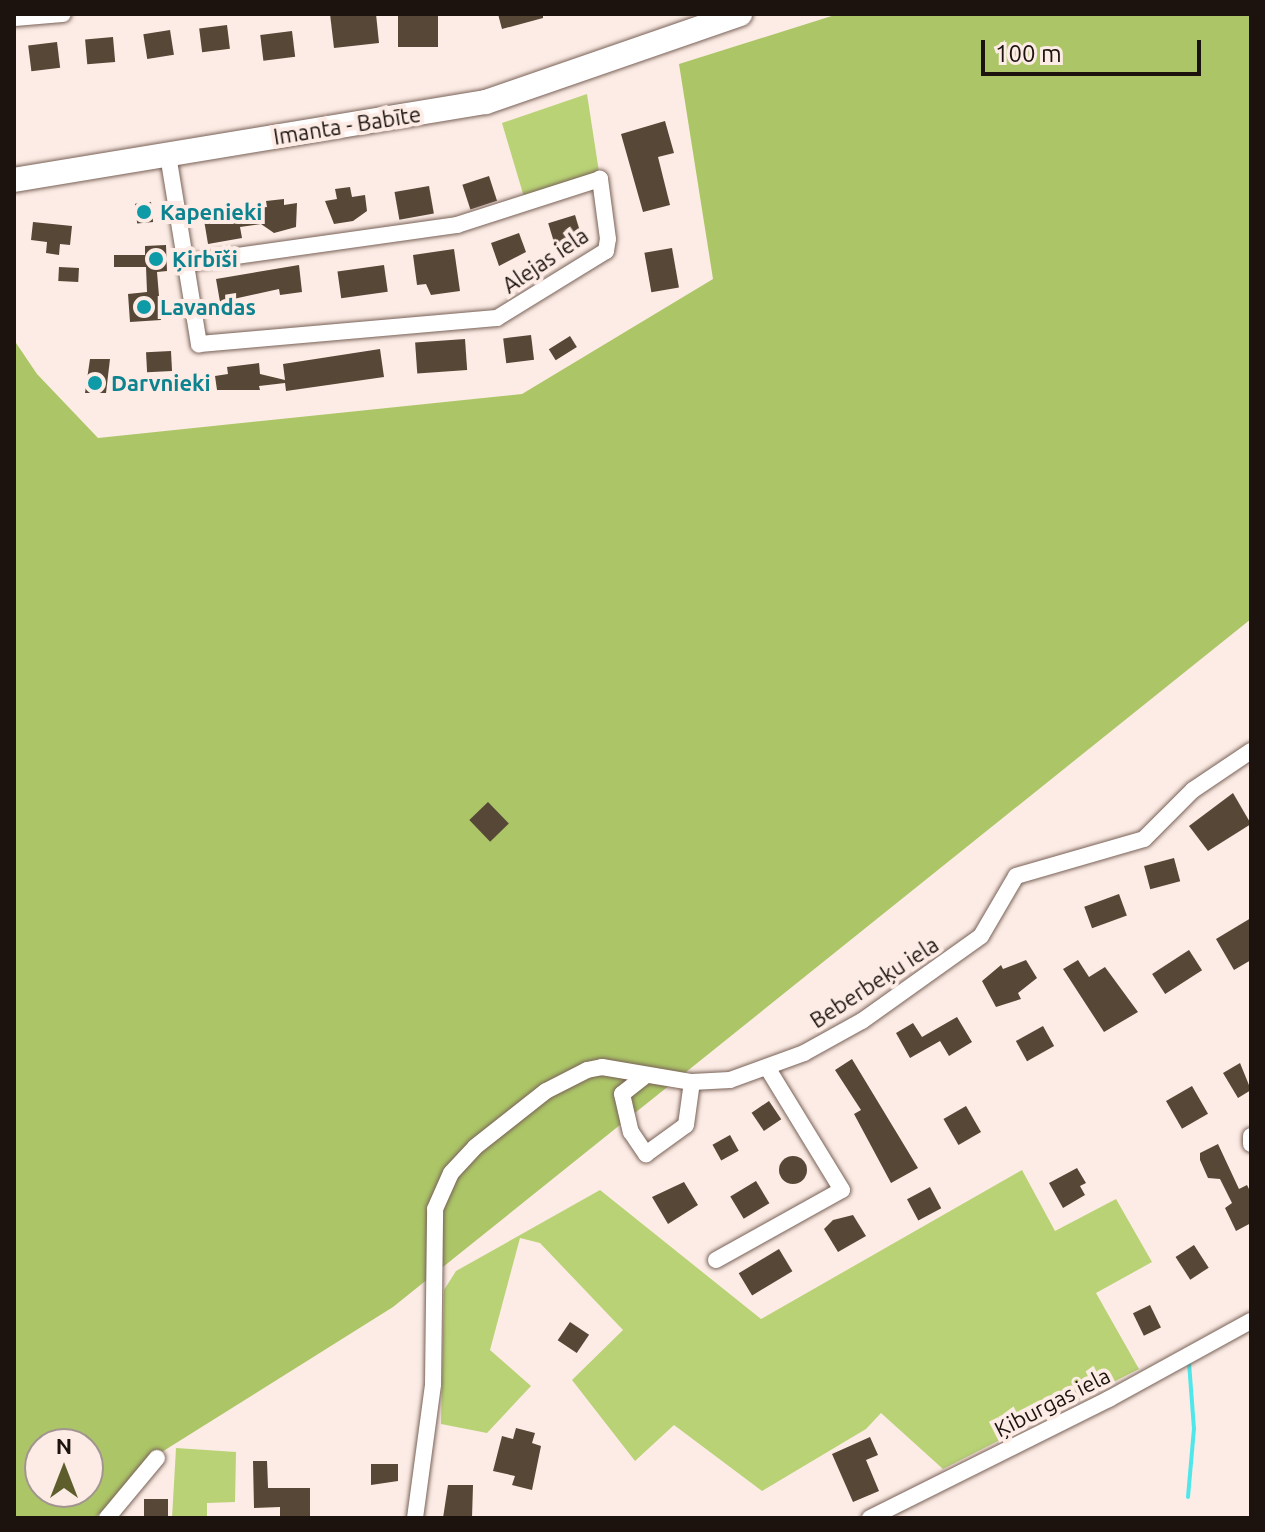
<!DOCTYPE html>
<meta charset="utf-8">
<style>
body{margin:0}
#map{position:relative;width:1265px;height:1532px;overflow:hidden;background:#fcece5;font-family:Ubuntu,sans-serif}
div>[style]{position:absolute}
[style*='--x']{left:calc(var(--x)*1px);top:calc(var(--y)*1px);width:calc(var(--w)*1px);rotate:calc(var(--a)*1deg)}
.green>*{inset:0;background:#b9d276}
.forest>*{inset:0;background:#acc667}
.stream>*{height:4px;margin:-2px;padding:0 2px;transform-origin:2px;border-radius:2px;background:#50e7ea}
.building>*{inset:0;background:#574737;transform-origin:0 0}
.round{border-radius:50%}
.roads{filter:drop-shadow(0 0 2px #786157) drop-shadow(0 0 2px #786157)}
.minor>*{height:16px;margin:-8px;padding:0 8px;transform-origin:8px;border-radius:8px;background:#fff}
.secondary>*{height:24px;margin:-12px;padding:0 12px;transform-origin:12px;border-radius:12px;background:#fff}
.dots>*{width:22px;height:22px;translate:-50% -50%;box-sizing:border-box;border:4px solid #fcece5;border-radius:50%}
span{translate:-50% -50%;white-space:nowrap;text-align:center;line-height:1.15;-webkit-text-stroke:8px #fcece5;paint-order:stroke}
.street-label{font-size:22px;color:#1c130f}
.culture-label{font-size:22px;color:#0d838f;font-weight:700}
.left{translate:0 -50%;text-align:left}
.frame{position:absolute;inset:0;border:16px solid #1c130f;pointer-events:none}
.north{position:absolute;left:24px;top:1428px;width:80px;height:80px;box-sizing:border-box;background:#fcece5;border:2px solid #a2958f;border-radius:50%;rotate:0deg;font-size:22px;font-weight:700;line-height:32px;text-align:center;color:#1c130f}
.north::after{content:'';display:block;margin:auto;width:28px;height:36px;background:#5d5e2b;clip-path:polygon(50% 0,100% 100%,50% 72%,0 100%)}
.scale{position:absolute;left:981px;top:40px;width:220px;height:36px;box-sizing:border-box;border:4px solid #1c130f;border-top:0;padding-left:10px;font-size:24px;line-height:28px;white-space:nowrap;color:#1c130f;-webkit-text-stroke:6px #fcece5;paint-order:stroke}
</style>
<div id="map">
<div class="green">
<i style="clip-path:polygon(587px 94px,599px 172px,524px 197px,502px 123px)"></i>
<i style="clip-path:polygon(1022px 1170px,1055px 1231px,1116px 1199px,1152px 1262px,1096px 1293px,1139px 1369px,943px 1469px,881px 1413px,866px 1429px,762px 1491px,674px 1425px,635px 1461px,572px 1380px,623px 1330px,540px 1243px,520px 1238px,490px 1350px,531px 1386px,487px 1433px,441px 1424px,444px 1290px,456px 1271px,600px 1190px,761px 1319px)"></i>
<i style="clip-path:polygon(176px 1448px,236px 1452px,235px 1502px,207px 1503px,207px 1518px,172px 1518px)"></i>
</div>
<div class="forest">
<i style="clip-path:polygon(evenodd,838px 14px,1251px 14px,1251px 619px,393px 1307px,157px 1455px,95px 1518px,14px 1518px,14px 340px,37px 374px,98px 438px,522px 394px,713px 279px,679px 64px,838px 14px,40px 1444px,88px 1444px,88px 1492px,40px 1492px,40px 1444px)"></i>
</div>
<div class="stream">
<i style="--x:1188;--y:1497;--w:68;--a:-85"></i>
<i style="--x:1194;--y:1429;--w:67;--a:-94.3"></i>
</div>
<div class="building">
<i style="clip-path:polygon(330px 14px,376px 14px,379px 43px,334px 48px)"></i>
<i style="left:398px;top:14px;width:40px;height:33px"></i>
<i style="clip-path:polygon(498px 14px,543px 14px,543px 18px,502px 29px)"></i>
<i style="left:227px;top:25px;width:24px;height:28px;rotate:83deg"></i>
<i style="left:170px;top:30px;width:25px;height:27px;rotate:81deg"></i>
<i style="left:292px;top:31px;width:26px;height:32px;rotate:83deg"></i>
<i style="left:113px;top:37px;width:25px;height:28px;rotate:85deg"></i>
<i style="left:57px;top:42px;width:26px;height:29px;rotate:83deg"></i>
<i style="clip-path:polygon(665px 121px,674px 153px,658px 157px,670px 205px,643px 212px,621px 134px)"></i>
<i style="left:489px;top:176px;width:26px;height:28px;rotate:72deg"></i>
<i style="left:429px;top:186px;width:28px;height:35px;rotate:80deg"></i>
<i style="clip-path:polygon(350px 187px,352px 197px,365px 195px,367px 211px,353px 221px,334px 224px,325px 201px,337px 199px,335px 189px)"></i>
<i style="clip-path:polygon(284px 199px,284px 205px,297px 203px,296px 227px,274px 233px,261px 224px,240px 227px,242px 238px,208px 244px,203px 214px,267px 207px,266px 201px)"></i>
<i style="left:151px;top:202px;width:20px;height:16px;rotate:84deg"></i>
<i style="left:575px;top:215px;width:30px;height:28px;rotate:73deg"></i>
<i style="clip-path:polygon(33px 222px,72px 226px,70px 245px,60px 244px,59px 255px,46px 253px,47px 242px,31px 240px)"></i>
<i style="clip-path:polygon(519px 233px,526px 252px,499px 266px,491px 243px)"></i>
<i style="clip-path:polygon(166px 245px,167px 271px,157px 272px,161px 320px,130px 322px,128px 294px,147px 292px,146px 267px,114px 267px,114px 255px,145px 255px,145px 246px)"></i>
<i style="left:672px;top:248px;width:40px;height:28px;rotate:80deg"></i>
<i style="clip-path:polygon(454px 249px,460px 291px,431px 295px,426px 284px,417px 285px,413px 255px)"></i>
<i style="clip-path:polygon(299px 265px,302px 292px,280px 295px,279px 289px,220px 302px,216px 279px)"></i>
<i style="left:384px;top:265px;width:27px;height:47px;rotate:82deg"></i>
<i style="left:59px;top:267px;width:20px;height:14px;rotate:3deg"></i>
<i style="left:531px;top:335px;width:25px;height:28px;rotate:83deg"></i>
<i style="left:570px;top:336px;width:13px;height:25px;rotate:58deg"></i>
<i style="left:465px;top:339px;width:31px;height:50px;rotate:86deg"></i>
<i style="clip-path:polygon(380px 349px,384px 377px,286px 391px,285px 383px,259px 386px,260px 390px,217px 390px,215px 376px,228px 374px,227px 367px,259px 363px,260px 374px,285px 380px,283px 364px)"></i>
<i style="left:171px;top:351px;width:20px;height:25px;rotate:87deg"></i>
<i style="clip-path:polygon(90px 359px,110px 359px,106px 393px,85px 393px)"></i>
<i style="clip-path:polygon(1233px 793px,1251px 824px,1208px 851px,1189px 826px)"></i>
<i style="left:488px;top:802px;width:30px;height:26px;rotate:46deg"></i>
<i style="left:1174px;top:858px;width:24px;height:31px;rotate:75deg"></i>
<i style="left:1119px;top:894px;width:23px;height:37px;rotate:70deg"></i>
<i style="clip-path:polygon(1251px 918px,1251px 960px,1234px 970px,1216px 939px)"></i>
<i style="left:1189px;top:950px;width:24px;height:44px;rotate:57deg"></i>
<i style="clip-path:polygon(1026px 960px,1037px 978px,1018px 993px,1021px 999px,996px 1007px,982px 981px,1001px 965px,1003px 969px)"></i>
<i style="clip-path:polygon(1078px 960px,1089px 977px,1105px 967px,1138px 1012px,1104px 1032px,1063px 969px)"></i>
<i style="clip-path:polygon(957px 1017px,972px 1042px,949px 1056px,940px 1041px,910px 1058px,896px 1033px,913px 1023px,922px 1037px)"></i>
<i style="left:1043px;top:1026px;width:23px;height:31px;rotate:61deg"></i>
<i style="clip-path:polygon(852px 1059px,918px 1168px,891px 1183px,854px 1114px,861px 1110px,835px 1070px)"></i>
<i style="clip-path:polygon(1240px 1063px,1251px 1090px,1238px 1098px,1223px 1073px)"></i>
<i style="left:1192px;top:1086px;width:32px;height:30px;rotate:60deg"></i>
<i style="left:769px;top:1101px;width:22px;height:21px;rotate:56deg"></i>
<i style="left:966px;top:1106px;width:30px;height:26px;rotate:60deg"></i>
<i style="left:730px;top:1135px;width:18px;height:20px;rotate:61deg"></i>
<i style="clip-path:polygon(1218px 1144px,1239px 1189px,1247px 1185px,1251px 1193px,1251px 1223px,1236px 1231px,1225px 1208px,1232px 1203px,1220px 1179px,1208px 1178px,1200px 1160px,1200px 1153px)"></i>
<i class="round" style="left:779px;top:1156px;width:28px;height:28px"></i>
<i style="clip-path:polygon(1077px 1168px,1086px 1183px,1080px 1186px,1085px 1195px,1063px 1208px,1049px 1183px)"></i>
<i style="left:756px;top:1181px;width:26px;height:30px;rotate:59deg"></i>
<i style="clip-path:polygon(684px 1182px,698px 1205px,668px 1224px,652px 1197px)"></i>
<i style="left:930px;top:1187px;width:24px;height:26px;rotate:62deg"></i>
<i style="clip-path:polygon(853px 1215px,866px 1236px,838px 1252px,824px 1229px,833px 1220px)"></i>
<i style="left:1194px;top:1245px;width:27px;height:22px;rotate:57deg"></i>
<i style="left:779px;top:1249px;width:26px;height:47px;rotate:59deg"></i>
<i style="left:1150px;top:1305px;width:25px;height:19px;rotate:64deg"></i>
<i style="left:570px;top:1322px;width:23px;height:22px;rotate:34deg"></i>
<i style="clip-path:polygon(516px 1428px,535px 1433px,532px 1443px,541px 1446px,532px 1490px,512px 1485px,515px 1476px,493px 1471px,502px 1436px,513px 1439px)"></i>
<i style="clip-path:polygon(870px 1437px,878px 1455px,866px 1460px,879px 1491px,853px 1502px,832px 1454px)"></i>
<i style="clip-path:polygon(253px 1461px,267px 1461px,268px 1488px,310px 1488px,310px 1518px,280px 1518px,280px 1507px,254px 1508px)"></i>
<i style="clip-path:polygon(371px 1464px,398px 1464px,398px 1481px,371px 1485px)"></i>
<i style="clip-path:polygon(448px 1485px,473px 1485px,472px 1518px,443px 1518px)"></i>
<i style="left:144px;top:1499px;width:24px;height:19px"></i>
</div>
<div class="roads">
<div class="minor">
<i style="--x:14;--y:18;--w:49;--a:-4.7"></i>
<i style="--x:168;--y:155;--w:192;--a:80.7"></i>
<i style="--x:199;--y:344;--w:299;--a:-5"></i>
<i style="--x:497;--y:318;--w:128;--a:-31.6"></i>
<i style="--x:606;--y:251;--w:12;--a:-81"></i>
<i style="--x:608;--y:239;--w:61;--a:-97.6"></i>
<i style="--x:600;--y:179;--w:150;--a:162.2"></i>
<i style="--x:457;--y:225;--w:273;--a:172"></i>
<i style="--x:645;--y:1076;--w:29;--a:142"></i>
<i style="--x:622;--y:1094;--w:39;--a:77"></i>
<i style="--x:631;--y:1132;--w:27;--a:56"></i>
<i style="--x:646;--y:1154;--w:49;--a:-35.9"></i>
<i style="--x:686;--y:1125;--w:43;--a:-82.1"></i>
<i style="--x:1251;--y:1136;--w:8;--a:90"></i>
<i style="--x:716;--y:1260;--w:144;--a:-29.1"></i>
<i style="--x:842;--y:1190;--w:142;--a:-121.4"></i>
<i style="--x:107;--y:1518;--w:78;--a:-50.2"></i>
<i style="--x:415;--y:1518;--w:135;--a:-82.3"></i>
<i style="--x:433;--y:1384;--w:175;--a:-89.3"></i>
<i style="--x:435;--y:1209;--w:39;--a:-66"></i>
<i style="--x:451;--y:1173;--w:35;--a:-47"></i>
<i style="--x:475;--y:1147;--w:90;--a:-38.3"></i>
<i style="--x:546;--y:1091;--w:46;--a:-27.1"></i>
<i style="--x:587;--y:1070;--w:15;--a:-11"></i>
<i style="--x:602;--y:1067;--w:91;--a:9.5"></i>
<i style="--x:692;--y:1082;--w:38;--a:-3"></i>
<i style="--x:730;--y:1080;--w:79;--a:-20"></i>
<i style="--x:804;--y:1053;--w:66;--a:-28.9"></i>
<i style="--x:862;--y:1021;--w:146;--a:-35.5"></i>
<i style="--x:981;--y:936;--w:69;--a:-59.7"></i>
<i style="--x:1016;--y:876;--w:133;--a:-16.1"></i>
<i style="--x:1144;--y:839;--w:69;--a:-45"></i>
<i style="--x:1193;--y:790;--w:70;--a:-33.9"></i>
<i style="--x:870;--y:1518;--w:267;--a:-26.5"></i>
<i style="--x:1109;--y:1399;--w:162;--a:-28.8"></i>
</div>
<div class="secondary">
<i style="--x:14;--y:180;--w:478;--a:-9.4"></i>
<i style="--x:486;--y:102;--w:269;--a:-19.1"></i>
</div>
</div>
<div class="dots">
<i style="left:144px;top:212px;background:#0f9aa8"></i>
<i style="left:156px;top:259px;background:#0f9aa8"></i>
<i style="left:144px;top:307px;background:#0f9aa8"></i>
<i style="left:95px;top:383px;background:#0f9aa8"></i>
</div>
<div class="street-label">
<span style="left:347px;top:125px;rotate:-9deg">Imanta - Babīte</span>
<span style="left:545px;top:260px;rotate:-34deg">Alejas iela</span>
<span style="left:874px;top:982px;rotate:-33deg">Beberbeķu iela</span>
<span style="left:1052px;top:1402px;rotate:-27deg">Ķiburgas iela</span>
</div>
<div class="culture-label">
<span class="left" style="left:160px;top:212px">Kapenieki</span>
<span class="left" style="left:172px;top:259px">Ķirbīši</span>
<span class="left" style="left:160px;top:307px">Lavandas</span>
<span class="left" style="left:111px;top:383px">Darvnieki</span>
</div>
<div class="frame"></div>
<div class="north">N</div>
<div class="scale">100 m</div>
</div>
